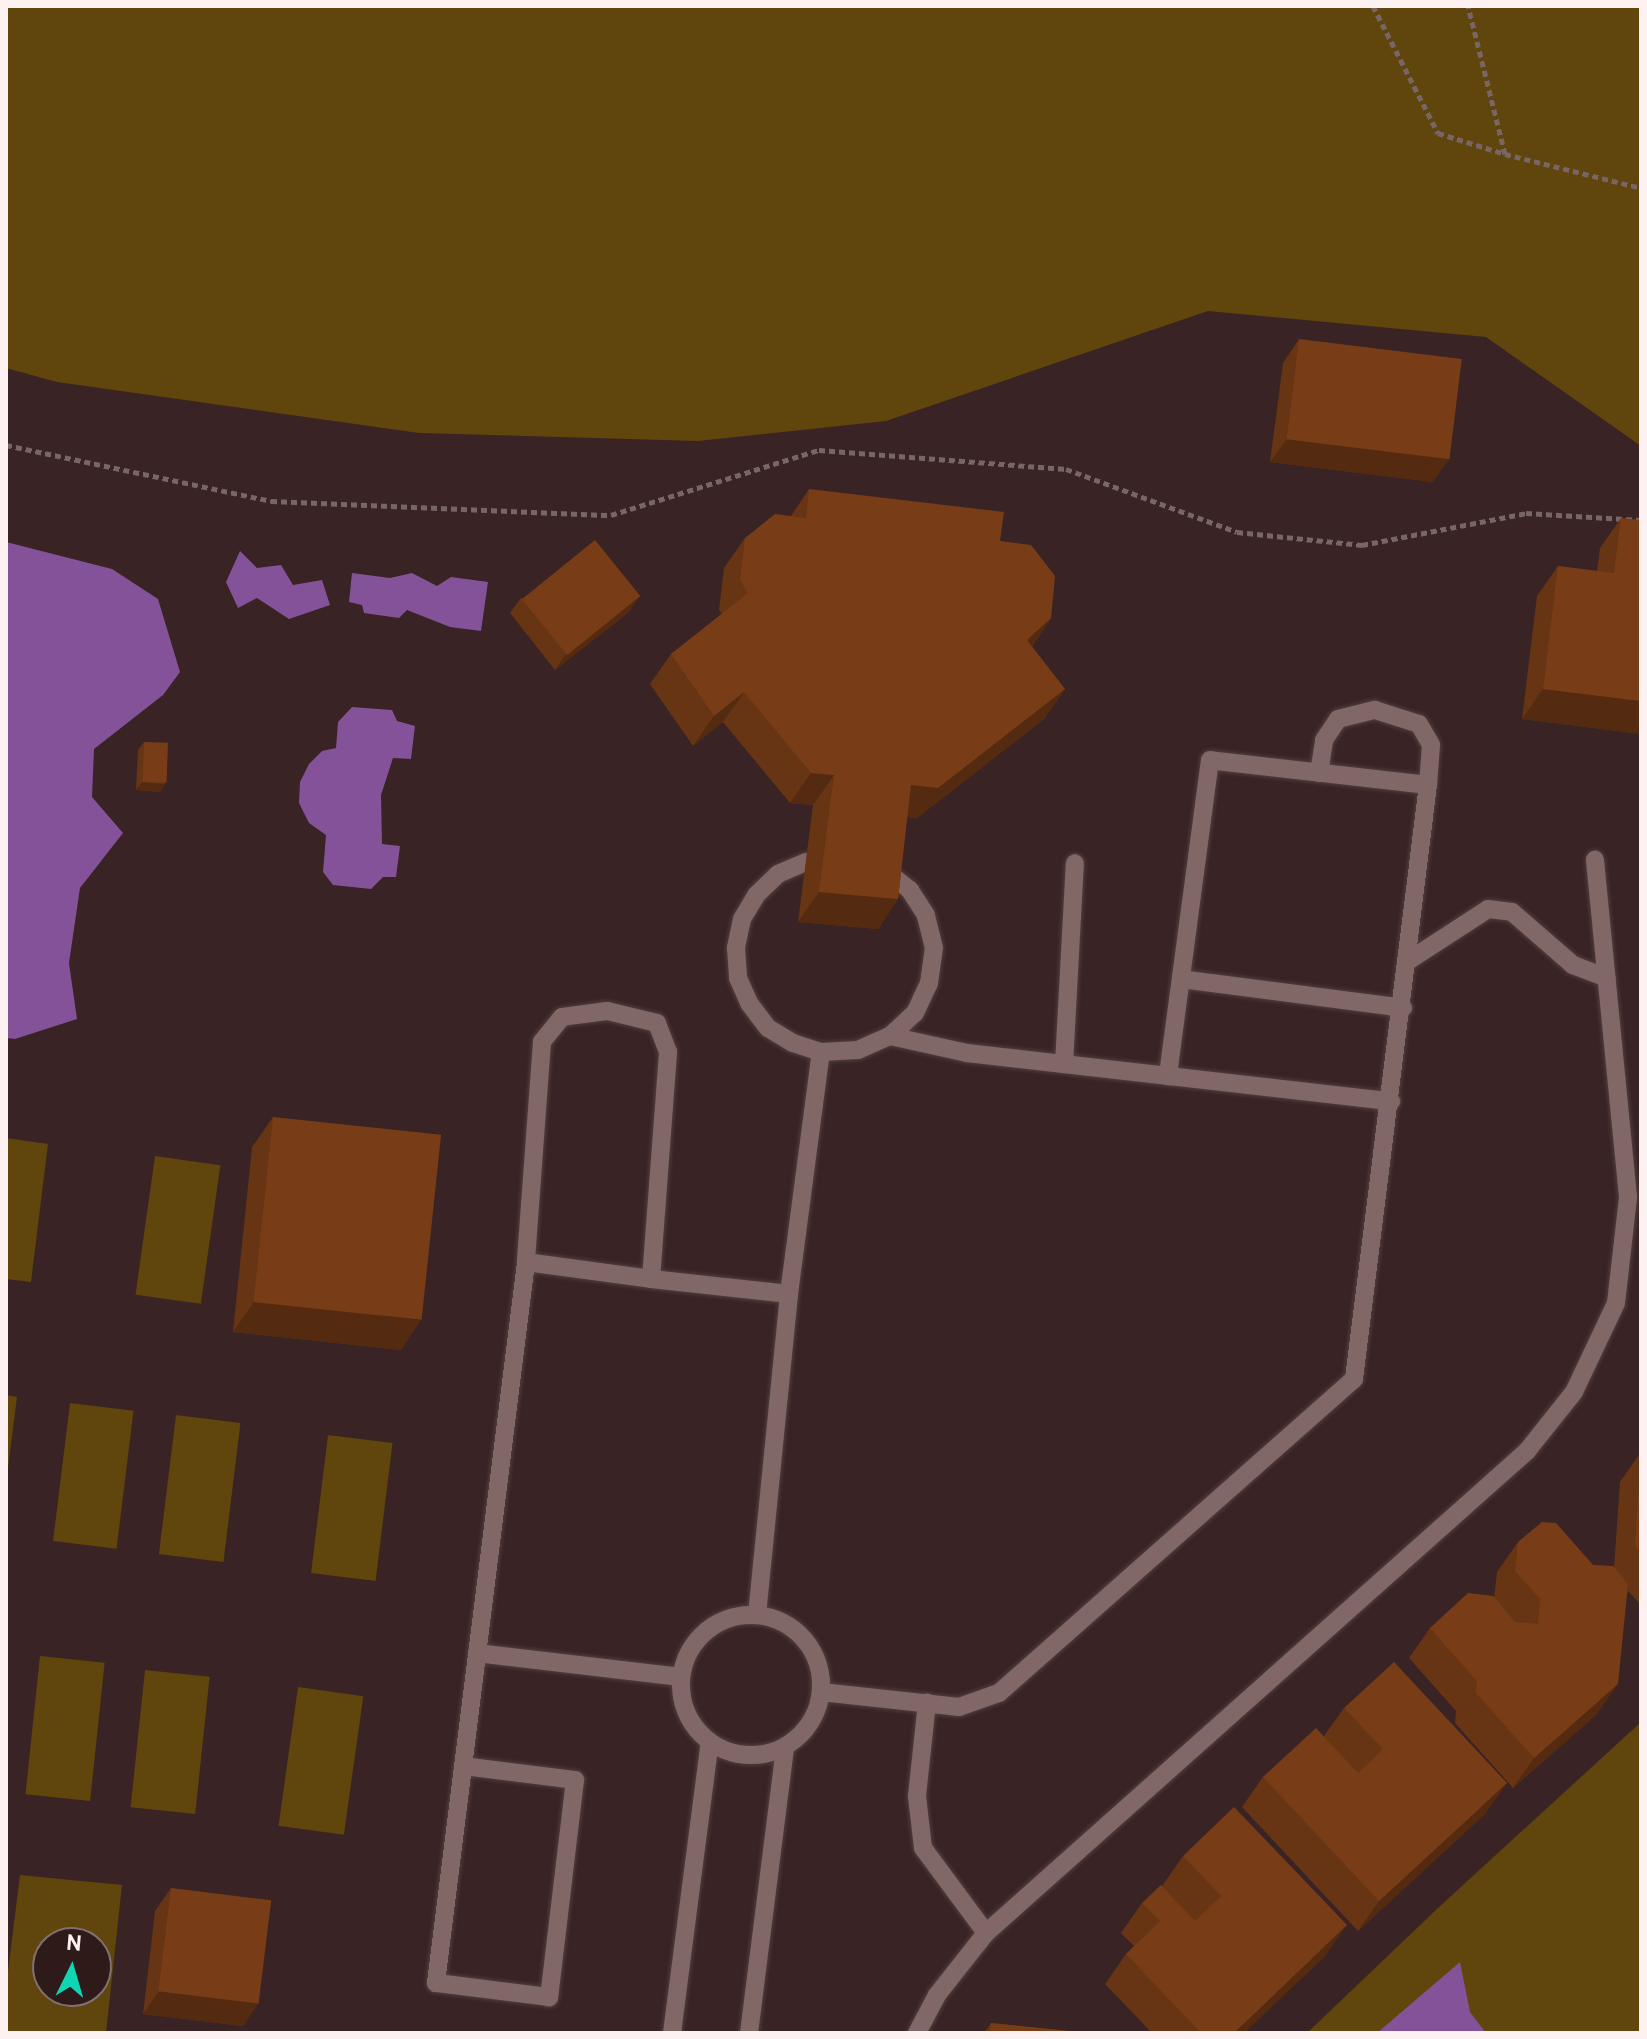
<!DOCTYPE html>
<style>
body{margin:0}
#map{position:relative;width:1647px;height:2039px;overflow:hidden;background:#392324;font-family:Overpass,sans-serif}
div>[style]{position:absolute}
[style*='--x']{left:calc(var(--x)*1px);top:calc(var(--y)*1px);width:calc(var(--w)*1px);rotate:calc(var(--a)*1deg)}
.green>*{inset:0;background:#60450c;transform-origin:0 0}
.water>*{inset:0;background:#845299}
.path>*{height:5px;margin-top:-2.5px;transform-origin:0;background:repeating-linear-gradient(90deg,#786566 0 6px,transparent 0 10px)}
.roads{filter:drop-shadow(0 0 2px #513e3f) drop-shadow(0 0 2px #513e3f)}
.service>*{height:18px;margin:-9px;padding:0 9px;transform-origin:9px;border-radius:9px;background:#826767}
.service>.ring{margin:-9px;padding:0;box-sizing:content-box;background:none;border:18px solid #826767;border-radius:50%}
.wall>*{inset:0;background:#673414}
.shaded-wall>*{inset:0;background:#542b10}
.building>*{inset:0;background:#783d17;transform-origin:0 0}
span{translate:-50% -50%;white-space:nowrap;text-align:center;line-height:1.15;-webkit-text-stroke:7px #2f1a1a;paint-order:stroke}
.frame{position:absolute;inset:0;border:8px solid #fdf1f1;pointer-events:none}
.north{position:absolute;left:32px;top:1927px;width:80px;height:80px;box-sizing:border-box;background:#2f1a1a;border:2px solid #817070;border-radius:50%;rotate:5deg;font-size:22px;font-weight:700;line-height:32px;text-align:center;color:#fdf1f1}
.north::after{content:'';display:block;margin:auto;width:28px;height:36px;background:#0fd5b4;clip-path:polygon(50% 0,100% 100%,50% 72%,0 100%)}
</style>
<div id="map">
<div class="green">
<i style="clip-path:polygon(6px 6px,1641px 6px,1641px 446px,1486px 337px,1208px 311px,886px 421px,698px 441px,419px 433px,57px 382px,6px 368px)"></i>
<i style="clip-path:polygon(6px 1138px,48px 1144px,31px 1282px,6px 1279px)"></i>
<i style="left:155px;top:1156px;width:66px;height:140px;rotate:8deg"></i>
<i style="clip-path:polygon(6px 1395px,17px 1397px,6px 1484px)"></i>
<i style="left:70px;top:1403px;width:64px;height:139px;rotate:7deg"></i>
<i style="left:176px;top:1415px;width:65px;height:140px;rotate:7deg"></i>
<i style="left:328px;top:1435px;width:65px;height:139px;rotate:7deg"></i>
<i style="left:40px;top:1656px;width:65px;height:139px;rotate:6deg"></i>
<i style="left:145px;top:1670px;width:65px;height:138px;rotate:6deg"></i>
<i style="left:298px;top:1687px;width:66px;height:140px;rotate:8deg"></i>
<i style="clip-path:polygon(1641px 1722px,1641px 2033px,1307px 2033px,1438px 1908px)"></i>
<i style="clip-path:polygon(evenodd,20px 1875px,122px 1885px,106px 2033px,6px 2033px,6px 1987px,20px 1875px,48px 1943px,96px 1943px,96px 1991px,48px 1991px,48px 1943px)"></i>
</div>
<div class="water">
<i style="clip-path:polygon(6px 542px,112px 569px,158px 599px,180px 672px,163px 695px,94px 749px,92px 797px,123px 833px,80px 888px,69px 963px,77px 1019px,15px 1039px,6px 1038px)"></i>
<i style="clip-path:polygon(240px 551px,257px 568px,281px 565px,293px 585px,322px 580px,330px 605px,289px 619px,257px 598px,238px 608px,226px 582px)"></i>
<i style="clip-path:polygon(352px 573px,390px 578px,412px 573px,437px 586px,451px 577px,488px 582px,481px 631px,450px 627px,407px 610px,399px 618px,364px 613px,362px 605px,349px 602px)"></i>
<i style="clip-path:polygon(352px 707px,392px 710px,397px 721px,415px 726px,411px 759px,393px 758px,381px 795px,382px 844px,400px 846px,396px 877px,383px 877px,371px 889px,333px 885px,323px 872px,326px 835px,309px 823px,299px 803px,300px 782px,309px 764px,322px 751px,336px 748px,338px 722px)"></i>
<i style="clip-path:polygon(1460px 1962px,1470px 2012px,1486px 2033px,1377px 2033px)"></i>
</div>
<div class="path">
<i style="--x:1373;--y:6;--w:143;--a:62.9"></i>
<i style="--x:1438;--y:133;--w:70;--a:17.4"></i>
<i style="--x:1505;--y:154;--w:153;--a:-104"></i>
<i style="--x:1505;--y:154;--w:140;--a:14"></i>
<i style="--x:6;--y:445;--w:271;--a:11.9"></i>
<i style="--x:271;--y:501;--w:340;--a:2.4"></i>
<i style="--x:611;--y:515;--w:218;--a:-17.4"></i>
<i style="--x:819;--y:450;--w:248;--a:4.4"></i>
<i style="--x:1066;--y:469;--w:182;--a:20.2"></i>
<i style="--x:1237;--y:532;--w:126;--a:5.9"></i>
<i style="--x:1362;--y:545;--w:167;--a:-11"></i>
<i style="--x:1526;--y:513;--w:115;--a:3.5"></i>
</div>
<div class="roads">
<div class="service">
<i style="--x:1319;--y:773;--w:33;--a:-81"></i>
<i style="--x:1324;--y:740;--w:25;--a:-56"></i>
<i style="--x:1338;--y:719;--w:38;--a:-14"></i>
<i style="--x:1375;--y:710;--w:46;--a:17.7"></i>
<i style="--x:1419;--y:724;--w:24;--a:60"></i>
<i style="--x:1431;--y:745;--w:40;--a:94.3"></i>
<i style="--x:806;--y:862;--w:30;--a:157"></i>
<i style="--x:778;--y:874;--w:29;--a:136"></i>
<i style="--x:757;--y:894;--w:29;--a:121"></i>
<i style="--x:742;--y:919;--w:30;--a:102"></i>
<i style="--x:736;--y:948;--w:30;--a:86"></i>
<i style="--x:738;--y:978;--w:27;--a:66"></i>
<i style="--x:749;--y:1003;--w:31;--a:53"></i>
<i style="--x:768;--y:1028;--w:29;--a:31"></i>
<i style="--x:793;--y:1043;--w:29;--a:18"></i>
<i style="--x:821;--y:1052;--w:37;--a:-3"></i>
<i style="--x:858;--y:1050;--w:35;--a:-24"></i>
<i style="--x:890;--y:1036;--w:34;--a:-43"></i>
<i style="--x:915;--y:1013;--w:33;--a:-65"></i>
<i style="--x:929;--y:983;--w:35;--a:-82"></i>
<i style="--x:934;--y:948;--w:34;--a:-104"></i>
<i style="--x:926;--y:915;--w:30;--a:-123"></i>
<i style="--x:910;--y:890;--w:33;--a:-142"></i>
<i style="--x:1408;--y:961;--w:95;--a:-33"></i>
<i style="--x:1488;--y:909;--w:24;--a:7"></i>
<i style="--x:1512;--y:912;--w:81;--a:41"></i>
<i style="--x:1573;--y:965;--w:36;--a:21"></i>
<i style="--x:1181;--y:979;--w:224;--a:7.4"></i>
<i style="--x:890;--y:1036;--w:79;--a:12.4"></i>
<i style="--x:967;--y:1053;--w:427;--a:6.5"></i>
<i style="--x:1064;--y:1064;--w:201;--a:-86.9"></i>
<i style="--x:651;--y:1279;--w:228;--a:-85.7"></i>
<i style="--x:668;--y:1052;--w:31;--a:-111"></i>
<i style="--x:657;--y:1023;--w:51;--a:-166.5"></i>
<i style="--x:607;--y:1011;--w:45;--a:172.4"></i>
<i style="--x:562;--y:1017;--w:32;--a:129"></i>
<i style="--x:542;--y:1042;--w:221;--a:94.2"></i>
<i style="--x:526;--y:1262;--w:126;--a:7.7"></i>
<i style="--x:651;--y:1279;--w:139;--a:6.2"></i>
<i style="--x:789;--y:1294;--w:244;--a:-82.5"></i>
<i style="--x:757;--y:1615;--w:323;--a:-84.3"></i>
<i class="ring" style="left:681px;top:1615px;width:122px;height:122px"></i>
<i style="--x:477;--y:1653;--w:205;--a:6.7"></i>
<i style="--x:821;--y:1692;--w:139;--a:6.2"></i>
<i style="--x:959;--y:1707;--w:42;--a:-19.3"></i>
<i style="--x:999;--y:1693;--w:474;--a:-41.5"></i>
<i style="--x:1354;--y:1379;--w:599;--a:-82.9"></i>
<i style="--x:1428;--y:785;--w:219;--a:-173.5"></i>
<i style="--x:1210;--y:760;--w:319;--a:97.6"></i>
<i style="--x:463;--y:1766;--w:113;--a:7.1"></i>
<i style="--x:575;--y:1780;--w:219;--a:96.8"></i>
<i style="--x:549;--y:1997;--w:114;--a:-172.9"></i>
<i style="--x:436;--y:1983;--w:727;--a:-82.88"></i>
<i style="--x:986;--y:1933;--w:725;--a:-41.7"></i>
<i style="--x:1527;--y:1451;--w:75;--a:-51.5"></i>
<i style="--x:1574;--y:1392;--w:98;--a:-64.7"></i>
<i style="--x:1616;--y:1303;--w:107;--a:-83.5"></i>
<i style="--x:1628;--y:1197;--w:339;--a:-95.6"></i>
<i style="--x:672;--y:2033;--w:293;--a:-82.6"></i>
<i style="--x:749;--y:2033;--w:288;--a:-82.8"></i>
<i style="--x:917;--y:2033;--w:43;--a:-62.2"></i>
<i style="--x:937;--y:1995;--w:79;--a:-51.7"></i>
<i style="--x:986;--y:1933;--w:106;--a:-126.5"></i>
<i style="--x:923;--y:1848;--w:52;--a:-96.6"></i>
<i style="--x:917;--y:1796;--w:94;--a:-83.9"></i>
</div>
</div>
<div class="wall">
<i style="clip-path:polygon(1299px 339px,1433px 482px,1270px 462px,1283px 363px)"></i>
<i style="clip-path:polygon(809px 489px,1000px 541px,1051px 618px,1032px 647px,1065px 689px,1044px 719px,917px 818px,907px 817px,898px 899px,878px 929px,798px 922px,813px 805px,790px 803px,723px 722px,693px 746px,650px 684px,671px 654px,722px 614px,719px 610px,724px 568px,745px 538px,791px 516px)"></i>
<i style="clip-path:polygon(1621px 518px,1641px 734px,1522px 719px,1537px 596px,1558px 566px,1597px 571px,1600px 548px)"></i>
<i style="clip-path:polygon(521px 598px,629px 612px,555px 670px,510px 613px)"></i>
<i style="clip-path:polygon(144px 742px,165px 784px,160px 792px,136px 790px,138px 750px)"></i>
<i style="clip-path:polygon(273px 1117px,401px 1350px,233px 1332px,252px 1147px)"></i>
<i style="clip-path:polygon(1641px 1452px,1641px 1605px,1628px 1591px,1597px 1714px,1513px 1788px,1455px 1723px,1456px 1711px,1409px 1658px,1430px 1628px,1494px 1598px,1497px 1572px,1518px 1542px,1593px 1565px,1614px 1568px,1620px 1482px)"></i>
<i style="clip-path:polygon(1344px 1708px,1486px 1813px,1358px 1931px,1242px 1807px,1263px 1777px,1324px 1736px)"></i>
<i style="clip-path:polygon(1183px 1856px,1326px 1955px,1244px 2033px,1152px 2033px,1105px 1984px,1126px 1954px,1134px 1946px,1121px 1933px,1142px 1903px,1162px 1886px)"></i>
<i style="clip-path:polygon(171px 1888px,243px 2026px,143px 2014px,155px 1911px)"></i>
<i style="clip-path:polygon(991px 2023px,1088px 2033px,984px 2033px)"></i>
</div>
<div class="shaded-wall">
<i style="clip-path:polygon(1287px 439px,1449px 459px,1433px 482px,1270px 462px)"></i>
<i style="clip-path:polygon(640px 596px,629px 612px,555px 670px,566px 654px)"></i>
<i style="clip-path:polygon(1051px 618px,1031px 648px,1027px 640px)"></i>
<i style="clip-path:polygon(1065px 689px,1044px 719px,917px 818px,890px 815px,911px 785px)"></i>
<i style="clip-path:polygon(1543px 689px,1641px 701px,1641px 734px,1522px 719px)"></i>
<i style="clip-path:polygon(744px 692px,723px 722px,693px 746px,714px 716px)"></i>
<i style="clip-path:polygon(811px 773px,834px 775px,813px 805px,790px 803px)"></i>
<i style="clip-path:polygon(142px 782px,165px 784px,160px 792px,136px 790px)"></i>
<i style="clip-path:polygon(819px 892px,898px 899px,878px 929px,798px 922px)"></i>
<i style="clip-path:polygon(254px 1302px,421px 1320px,401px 1350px,233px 1332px)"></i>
<i style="clip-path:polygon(1618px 1684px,1597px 1714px,1513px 1788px,1534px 1758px)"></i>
<i style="clip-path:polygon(1507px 1783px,1486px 1813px,1358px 1931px,1379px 1901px)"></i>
<i style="clip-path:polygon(1347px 1925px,1326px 1955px,1244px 2033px,1234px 2033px)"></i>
<i style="clip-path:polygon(159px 1991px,259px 2003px,243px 2026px,143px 2014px)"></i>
</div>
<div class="building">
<i style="left:1299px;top:339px;width:164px;height:101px;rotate:7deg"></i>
<i style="clip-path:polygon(809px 489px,1004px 512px,1000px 541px,1031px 545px,1055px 576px,1051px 618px,1027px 640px,1065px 689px,938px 788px,911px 785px,898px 899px,819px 892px,834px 775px,811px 773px,744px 692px,714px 716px,671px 654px,748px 593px,740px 580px,745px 538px,775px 514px,806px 518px)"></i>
<i style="clip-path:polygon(1621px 518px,1641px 520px,1641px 701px,1543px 689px,1558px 566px,1614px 573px)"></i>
<i style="left:595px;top:540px;width:72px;height:94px;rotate:51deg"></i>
<i style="left:144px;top:742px;width:24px;height:40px;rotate:2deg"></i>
<i style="left:273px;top:1117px;width:169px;height:186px;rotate:6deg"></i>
<i style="clip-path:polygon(1641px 1452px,1641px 1553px,1635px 1546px)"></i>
<i style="clip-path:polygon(1542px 1522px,1556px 1523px,1593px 1565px,1613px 1566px,1628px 1584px,1618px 1684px,1534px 1758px,1476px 1693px,1477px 1681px,1430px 1628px,1468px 1593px,1493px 1596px,1515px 1622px,1538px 1624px,1540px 1599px,1515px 1571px,1518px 1542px)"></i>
<i style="clip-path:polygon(1394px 1662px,1507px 1783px,1379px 1901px,1263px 1777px,1316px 1728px,1358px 1773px,1383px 1749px,1344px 1708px)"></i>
<i style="clip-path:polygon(1234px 1807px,1347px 1925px,1234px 2033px,1201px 2033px,1126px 1954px,1160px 1921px,1142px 1903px,1161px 1885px,1195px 1921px,1221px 1896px,1183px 1856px)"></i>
<i style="left:171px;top:1888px;width:101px;height:104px;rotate:7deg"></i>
<i style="clip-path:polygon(991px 2023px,1088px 2033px,990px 2033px)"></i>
</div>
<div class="frame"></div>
<div class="north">N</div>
</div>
